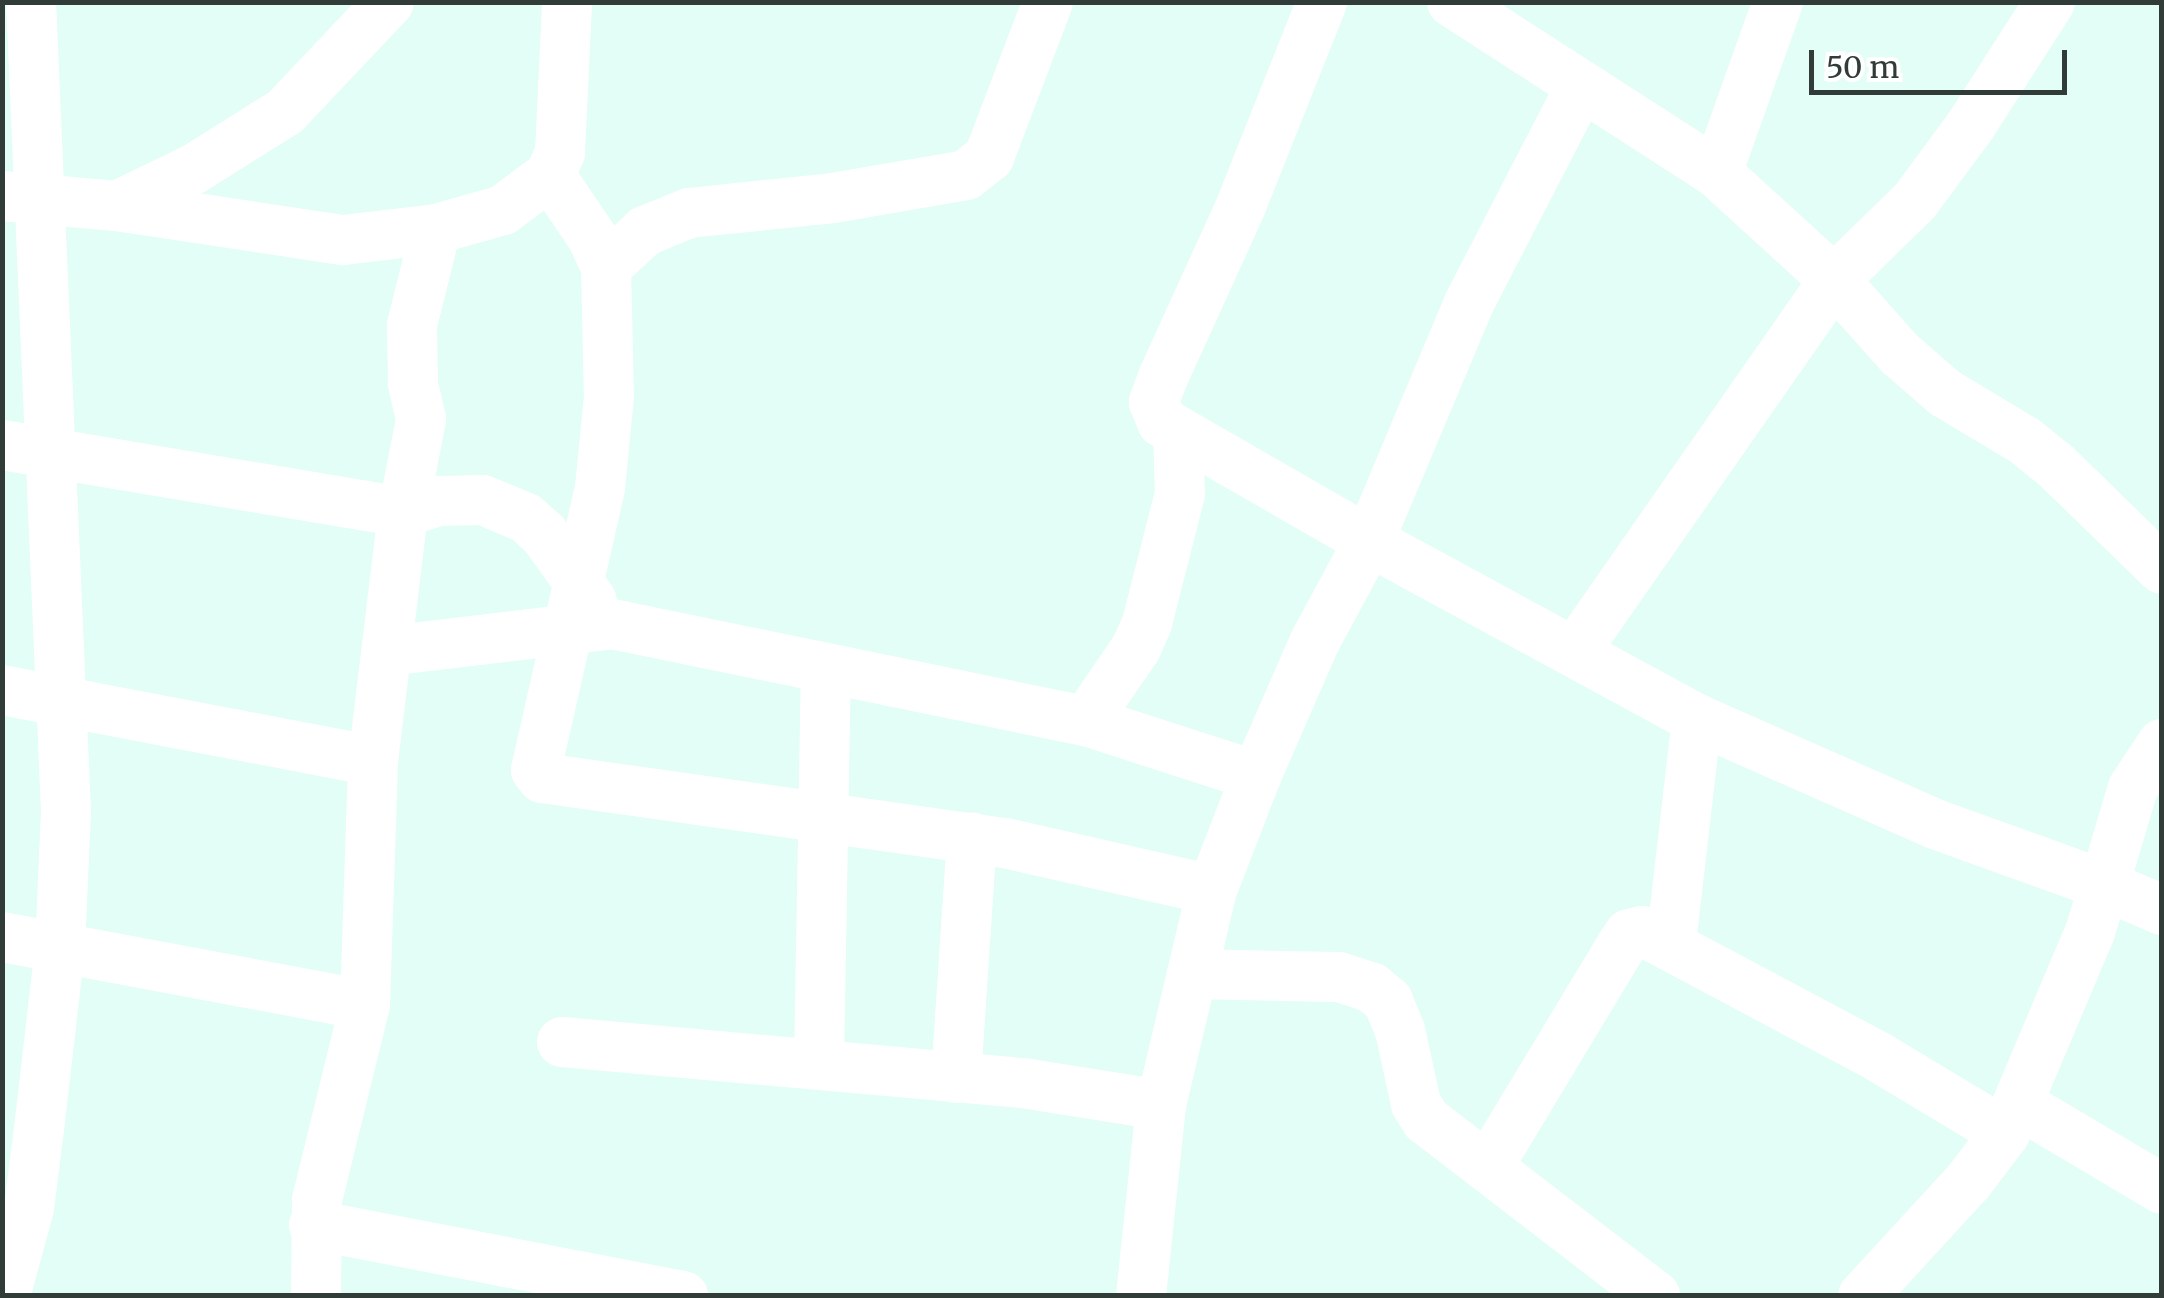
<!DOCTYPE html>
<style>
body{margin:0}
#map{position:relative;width:2164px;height:1298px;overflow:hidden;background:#e3fef6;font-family:Merriweather,serif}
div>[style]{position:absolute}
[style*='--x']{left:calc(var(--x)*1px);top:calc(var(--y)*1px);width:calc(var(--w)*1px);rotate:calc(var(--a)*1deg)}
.minor>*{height:50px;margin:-25px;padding:0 25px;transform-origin:25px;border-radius:25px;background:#fff}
span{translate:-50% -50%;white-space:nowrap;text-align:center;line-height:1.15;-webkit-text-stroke:10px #fff;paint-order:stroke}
.frame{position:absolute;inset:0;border:5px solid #313b38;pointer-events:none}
.scale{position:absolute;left:1809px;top:50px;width:258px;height:45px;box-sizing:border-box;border:5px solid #313b38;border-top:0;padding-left:12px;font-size:30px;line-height:35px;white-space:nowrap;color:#313b38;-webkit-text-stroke:8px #fff;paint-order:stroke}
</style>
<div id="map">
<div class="minor">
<i style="--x:1322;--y:2;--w:219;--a:111.7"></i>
<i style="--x:1241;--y:206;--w:188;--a:114.5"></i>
<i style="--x:1163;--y:377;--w:27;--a:110"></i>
<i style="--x:1154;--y:402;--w:22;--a:68"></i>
<i style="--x:1162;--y:422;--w:239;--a:29.9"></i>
<i style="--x:1369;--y:541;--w:373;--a:28.5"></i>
<i style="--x:1697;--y:719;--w:260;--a:23.8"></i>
<i style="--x:1935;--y:824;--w:180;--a:19.8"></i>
<i style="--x:2104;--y:885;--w:63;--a:23.3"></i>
<i style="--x:1452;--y:2;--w:315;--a:32.8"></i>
<i style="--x:1717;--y:173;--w:159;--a:42.4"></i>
<i style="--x:1834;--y:280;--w:99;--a:48.3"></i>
<i style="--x:1900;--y:354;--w:60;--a:40.9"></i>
<i style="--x:1945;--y:393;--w:93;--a:31"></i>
<i style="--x:2025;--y:441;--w:38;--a:39"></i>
<i style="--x:2055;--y:465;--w:149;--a:44.2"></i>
<i style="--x:1717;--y:173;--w:182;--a:-70.4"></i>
<i style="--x:550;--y:175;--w:75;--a:55.9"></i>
<i style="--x:592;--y:237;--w:33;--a:65"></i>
<i style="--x:606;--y:267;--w:129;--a:88.7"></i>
<i style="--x:609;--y:396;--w:92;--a:95.6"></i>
<i style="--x:600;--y:488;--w:289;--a:102.8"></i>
<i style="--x:536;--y:770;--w:10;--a:53"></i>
<i style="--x:542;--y:778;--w:468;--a:8"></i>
<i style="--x:1005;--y:843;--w:212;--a:12.8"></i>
<i style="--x:2;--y:196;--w:115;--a:5"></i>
<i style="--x:117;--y:206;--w:229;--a:8.6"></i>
<i style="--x:343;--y:240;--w:94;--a:-6.7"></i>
<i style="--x:436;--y:229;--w:70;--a:-15.8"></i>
<i style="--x:503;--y:210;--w:59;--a:-36.7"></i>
<i style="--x:550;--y:175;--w:24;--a:-66"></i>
<i style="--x:560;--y:153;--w:151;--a:-87.3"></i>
<i style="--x:117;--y:206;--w:85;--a:-25.7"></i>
<i style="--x:194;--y:169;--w:107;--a:-32.1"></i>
<i style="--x:285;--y:112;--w:151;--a:-46.6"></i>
<i style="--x:606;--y:267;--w:53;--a:-42.7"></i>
<i style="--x:645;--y:231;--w:48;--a:-22.2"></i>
<i style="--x:689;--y:213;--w:145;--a:-5.9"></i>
<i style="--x:833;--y:198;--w:135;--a:-9.8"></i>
<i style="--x:966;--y:175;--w:29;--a:-38"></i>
<i style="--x:989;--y:157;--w:166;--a:-69.2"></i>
<i style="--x:2;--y:445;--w:407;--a:9.5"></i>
<i style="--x:403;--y:512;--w:38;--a:-17"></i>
<i style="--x:439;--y:501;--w:44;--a:-1.3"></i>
<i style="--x:483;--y:500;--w:47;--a:22.7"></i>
<i style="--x:526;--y:518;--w:24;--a:42"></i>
<i style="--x:544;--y:534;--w:82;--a:54.4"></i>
<i style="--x:1576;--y:650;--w:451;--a:-55.1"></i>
<i style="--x:1834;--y:280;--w:113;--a:-44.3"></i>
<i style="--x:1915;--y:201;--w:94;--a:-53.6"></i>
<i style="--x:1971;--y:125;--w:146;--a:-57.3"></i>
<i style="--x:387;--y:651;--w:227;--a:-6.8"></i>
<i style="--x:612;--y:624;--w:484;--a:11.6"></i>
<i style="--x:1086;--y:721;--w:179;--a:17.9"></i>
<i style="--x:2;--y:690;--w:378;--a:10.8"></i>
<i style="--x:1086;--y:721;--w:88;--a:-55.6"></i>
<i style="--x:1136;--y:648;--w:27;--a:-66"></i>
<i style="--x:1147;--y:623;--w:133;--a:-75.7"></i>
<i style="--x:1180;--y:494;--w:62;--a:-91.8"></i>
<i style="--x:2;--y:937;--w:369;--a:10.6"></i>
<i style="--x:1671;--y:943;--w:226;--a:-83.4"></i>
<i style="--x:1192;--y:974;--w:147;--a:1.2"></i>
<i style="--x:1339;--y:977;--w:35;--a:18"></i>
<i style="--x:1372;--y:988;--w:21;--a:39"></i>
<i style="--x:1388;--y:1001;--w:31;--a:68"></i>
<i style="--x:1400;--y:1030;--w:76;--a:77.8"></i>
<i style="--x:1416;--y:1104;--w:19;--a:58"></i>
<i style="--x:1426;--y:1120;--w:289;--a:37.5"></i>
<i style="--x:562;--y:1042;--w:469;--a:5.1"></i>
<i style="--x:1029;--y:1084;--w:134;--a:9"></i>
<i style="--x:819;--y:1064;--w:393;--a:-89"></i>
<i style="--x:956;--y:1078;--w:241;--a:-86.2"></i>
<i style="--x:2019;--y:1104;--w:166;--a:30.7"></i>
<i style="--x:1489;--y:1165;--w:256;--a:-58.9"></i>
<i style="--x:1621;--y:946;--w:14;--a:-56"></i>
<i style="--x:1629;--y:934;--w:13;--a:-13"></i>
<i style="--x:1642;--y:931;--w:266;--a:28"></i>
<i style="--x:1877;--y:1056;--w:149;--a:31"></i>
<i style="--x:314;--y:1225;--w:376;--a:10.9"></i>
<i style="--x:5;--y:1296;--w:91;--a:-74.7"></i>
<i style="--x:29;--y:1208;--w:80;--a:-82.8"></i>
<i style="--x:39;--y:1129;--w:182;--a:-83.4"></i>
<i style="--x:60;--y:948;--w:136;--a:-87.5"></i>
<i style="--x:66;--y:812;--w:811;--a:-92.47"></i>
<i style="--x:316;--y:1296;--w:96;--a:-89.4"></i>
<i style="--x:317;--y:1200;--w:201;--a:-76.2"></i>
<i style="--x:365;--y:1005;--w:244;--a:-88.1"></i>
<i style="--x:373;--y:761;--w:251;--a:-83.1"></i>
<i style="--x:403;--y:512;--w:95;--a:-79"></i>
<i style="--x:421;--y:419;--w:37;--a:-103"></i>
<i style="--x:413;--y:383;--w:58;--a:-91"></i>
<i style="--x:412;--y:325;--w:99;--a:-76"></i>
<i style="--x:1141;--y:1296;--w:192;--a:-84"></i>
<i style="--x:1161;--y:1105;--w:221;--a:-76.7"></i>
<i style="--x:1212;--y:890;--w:122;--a:-68.9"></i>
<i style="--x:1256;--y:776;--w:147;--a:-66.4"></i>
<i style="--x:1315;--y:641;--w:114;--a:-61.6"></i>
<i style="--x:1369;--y:541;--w:256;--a:-67.2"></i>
<i style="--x:1468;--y:305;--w:244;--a:-62.7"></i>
<i style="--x:1863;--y:1296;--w:155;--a:-47.4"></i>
<i style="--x:1968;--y:1182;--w:61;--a:-52.9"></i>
<i style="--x:2005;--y:1133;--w:218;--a:-67.1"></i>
<i style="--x:2090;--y:932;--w:150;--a:-73.4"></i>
<i style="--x:2133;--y:788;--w:53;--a:-56.6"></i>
</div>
<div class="frame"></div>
<div class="scale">50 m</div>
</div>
